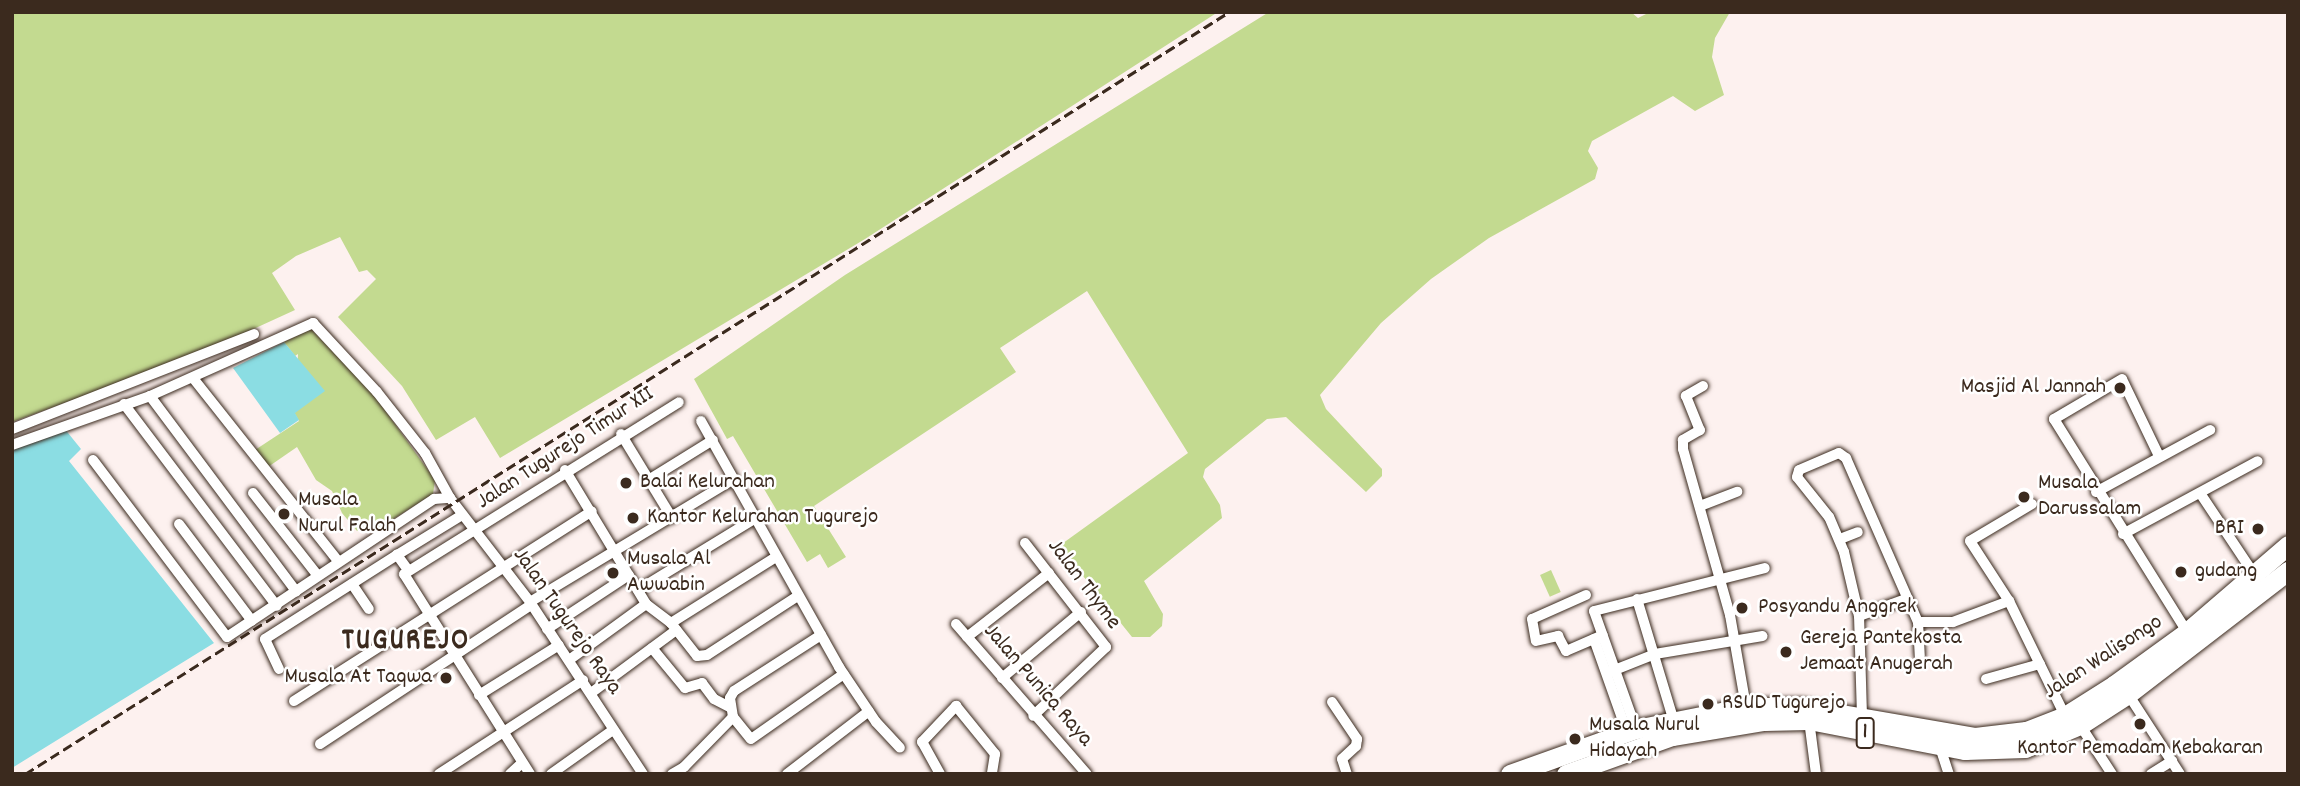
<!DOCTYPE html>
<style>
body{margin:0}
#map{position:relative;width:2300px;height:786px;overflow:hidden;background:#fdf1ef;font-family:Dekko,sans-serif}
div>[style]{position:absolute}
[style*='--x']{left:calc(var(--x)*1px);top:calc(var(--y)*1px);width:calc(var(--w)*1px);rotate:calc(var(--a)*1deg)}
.green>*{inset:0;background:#c3da90;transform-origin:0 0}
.water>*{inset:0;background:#8bdde3}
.roads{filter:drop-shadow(0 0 2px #3b2a1e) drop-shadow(0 0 2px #3b2a1e)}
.street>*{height:10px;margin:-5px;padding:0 5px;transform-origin:5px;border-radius:5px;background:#fff}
.highway>*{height:19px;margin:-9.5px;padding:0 9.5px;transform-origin:9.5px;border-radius:9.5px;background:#fff}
.rail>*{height:2.5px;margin-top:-1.25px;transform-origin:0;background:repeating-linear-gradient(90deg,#3b2a1e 0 10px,transparent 0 15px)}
.dots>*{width:19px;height:19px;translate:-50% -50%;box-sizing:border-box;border:4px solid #fff;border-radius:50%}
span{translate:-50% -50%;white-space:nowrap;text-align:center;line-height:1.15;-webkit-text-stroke:5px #fff;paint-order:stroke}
.shield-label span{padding:2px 5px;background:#fff;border:2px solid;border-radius:5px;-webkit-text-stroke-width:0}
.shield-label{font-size:21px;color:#3b2a1e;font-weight:700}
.poi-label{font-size:23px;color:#3b2a1e}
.right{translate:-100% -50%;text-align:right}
.left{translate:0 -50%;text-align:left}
.street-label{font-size:23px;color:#3b2a1e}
.district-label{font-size:30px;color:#3b2a1e;font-weight:700;letter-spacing:2px}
.frame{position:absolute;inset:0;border:14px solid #3b2a1e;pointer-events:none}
</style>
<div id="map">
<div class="green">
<i style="clip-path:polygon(12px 12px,1218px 12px,865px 239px,500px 458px,475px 417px,436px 440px,402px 386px,338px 317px,376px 279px,367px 270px,359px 272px,340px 237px,296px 256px,272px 273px,295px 310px,194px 356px,12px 422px)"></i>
<i style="clip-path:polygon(1269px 12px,1631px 12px,1638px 18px,1650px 12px,1730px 12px,1715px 38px,1712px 57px,1724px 95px,1695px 111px,1673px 96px,1592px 141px,1588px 151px,1598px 168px,1595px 179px,1489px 238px,1431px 279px,1381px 323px,1320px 395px,1326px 409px,1382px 469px,1382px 476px,1366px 492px,1286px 417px,1267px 419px,1205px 469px,1203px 477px,1220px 505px,1222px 518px,1144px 581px,1163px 614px,1162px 626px,1150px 637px,1132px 637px,1059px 546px,1188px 453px,1087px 291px,1000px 348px,1016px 372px,814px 506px,846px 557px,828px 568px,820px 554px,807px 562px,733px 436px,727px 439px,694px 379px,845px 275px)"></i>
<i style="clip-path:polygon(311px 329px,374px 395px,435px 480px,433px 494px,371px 533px,365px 526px,357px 531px,342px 513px,332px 491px,316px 480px,297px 447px,268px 467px,255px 450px,299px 421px,295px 414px,298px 354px,295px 356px,284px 342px)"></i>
<i style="left:1551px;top:570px;width:24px;height:12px;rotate:66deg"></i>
</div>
<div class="water">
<i style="clip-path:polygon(284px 342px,325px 391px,295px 413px,299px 420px,280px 433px,233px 368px)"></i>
<i style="clip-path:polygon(64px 428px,81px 449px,69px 461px,214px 643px,12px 768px,12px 446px)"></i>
</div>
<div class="roads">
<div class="street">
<i style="--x:193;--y:378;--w:233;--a:51.6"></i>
<i style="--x:1703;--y:386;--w:20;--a:150"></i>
<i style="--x:1686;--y:396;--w:37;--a:68"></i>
<i style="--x:1700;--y:430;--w:20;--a:150"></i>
<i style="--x:1683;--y:440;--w:9;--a:90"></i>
<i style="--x:1683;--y:449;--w:173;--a:74.2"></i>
<i style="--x:1730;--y:615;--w:93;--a:80.1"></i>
<i style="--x:150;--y:396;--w:244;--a:53.2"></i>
<i style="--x:124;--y:404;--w:253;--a:52.9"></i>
<i style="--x:701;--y:421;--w:282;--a:60.7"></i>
<i style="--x:839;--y:667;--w:66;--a:56.1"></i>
<i style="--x:876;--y:722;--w:35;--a:47"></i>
<i style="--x:12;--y:429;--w:260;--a:-21.4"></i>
<i style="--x:621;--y:434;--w:98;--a:58.7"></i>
<i style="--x:12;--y:445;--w:146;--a:-19.5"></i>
<i style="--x:150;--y:396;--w:179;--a:-24.1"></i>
<i style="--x:313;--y:323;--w:94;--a:47.2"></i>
<i style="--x:377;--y:392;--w:78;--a:51.8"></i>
<i style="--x:425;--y:453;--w:51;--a:60.9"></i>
<i style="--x:450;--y:498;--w:131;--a:52.4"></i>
<i style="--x:530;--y:602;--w:206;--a:56.7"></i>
<i style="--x:2159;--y:456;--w:85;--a:-115.7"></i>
<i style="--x:2122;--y:379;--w:79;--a:149.5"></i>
<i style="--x:2054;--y:419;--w:251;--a:58"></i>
<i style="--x:93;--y:460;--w:222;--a:52.9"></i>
<i style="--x:227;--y:637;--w:249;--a:-33.7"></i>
<i style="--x:434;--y:499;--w:16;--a:-4"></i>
<i style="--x:565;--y:470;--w:157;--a:58.8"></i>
<i style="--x:646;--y:604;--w:31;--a:37"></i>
<i style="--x:671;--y:623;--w:42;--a:51.8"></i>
<i style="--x:697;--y:656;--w:10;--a:-6"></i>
<i style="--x:707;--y:655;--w:108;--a:-33"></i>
<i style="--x:650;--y:479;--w:74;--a:-31.8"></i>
<i style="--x:2096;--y:492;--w:130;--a:-28.5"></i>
<i style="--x:253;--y:493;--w:105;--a:51.9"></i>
<i style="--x:2200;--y:493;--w:97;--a:56.3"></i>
<i style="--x:2032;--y:504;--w:72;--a:149.2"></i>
<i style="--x:1970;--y:541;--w:72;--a:57"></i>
<i style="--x:2009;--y:601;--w:128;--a:64"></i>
<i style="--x:1700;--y:506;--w:40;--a:-21"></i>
<i style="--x:179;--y:524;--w:121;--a:53"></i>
<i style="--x:2123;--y:534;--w:153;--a:-28.4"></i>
<i style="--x:1840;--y:539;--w:19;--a:-21"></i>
<i style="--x:1025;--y:543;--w:132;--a:52.1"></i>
<i style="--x:1106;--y:647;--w:100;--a:136.6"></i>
<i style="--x:408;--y:570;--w:19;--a:-126"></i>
<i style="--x:397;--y:555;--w:76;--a:-31.6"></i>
<i style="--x:352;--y:584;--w:30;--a:56"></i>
<i style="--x:638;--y:590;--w:138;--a:-31.4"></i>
<i style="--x:1586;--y:595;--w:59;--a:156"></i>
<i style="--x:1532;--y:619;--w:22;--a:80"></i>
<i style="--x:1536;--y:641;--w:23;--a:-13"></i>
<i style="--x:1558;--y:636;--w:17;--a:62"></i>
<i style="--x:1566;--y:651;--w:40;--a:-23.4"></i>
<i style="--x:1637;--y:599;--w:124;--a:73.2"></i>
<i style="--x:530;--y:602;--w:238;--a:-31.1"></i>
<i style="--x:1859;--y:616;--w:50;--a:-19.9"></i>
<i style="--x:1918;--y:622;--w:34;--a:87"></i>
<i style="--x:671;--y:623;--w:124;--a:-32.2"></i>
<i style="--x:956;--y:624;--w:199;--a:48.9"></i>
<i style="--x:547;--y:629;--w:98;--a:-33.4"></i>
<i style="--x:821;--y:635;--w:103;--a:147.2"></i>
<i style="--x:734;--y:691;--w:8;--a:120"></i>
<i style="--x:730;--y:698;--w:19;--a:81"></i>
<i style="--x:733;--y:717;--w:28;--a:51"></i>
<i style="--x:751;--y:739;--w:113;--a:-35"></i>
<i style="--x:967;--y:637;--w:104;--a:-38"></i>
<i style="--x:1594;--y:639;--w:99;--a:70.5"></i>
<i style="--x:652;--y:648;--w:52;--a:50.5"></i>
<i style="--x:685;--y:688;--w:18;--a:-16"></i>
<i style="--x:702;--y:683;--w:20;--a:53"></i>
<i style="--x:714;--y:699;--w:18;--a:27"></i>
<i style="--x:569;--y:660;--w:95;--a:-36"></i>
<i style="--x:279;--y:669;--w:33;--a:-115"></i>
<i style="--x:265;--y:639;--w:156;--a:-32.5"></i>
<i style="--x:1607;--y:673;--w:52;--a:-21.6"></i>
<i style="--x:1655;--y:654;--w:109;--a:-9.5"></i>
<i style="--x:1002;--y:678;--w:103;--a:-39.9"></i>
<i style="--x:1986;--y:679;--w:56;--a:-15.5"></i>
<i style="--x:591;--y:693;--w:106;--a:-36.5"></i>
<i style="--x:2128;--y:694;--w:95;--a:57"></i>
<i style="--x:479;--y:695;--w:94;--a:-32"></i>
<i style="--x:294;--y:701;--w:353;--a:-32.5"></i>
<i style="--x:1332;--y:702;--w:45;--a:56"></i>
<i style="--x:1357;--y:739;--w:7;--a:98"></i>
<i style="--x:1356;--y:746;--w:19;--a:137"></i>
<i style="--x:1342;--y:759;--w:16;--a:72"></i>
<i style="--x:1862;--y:716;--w:100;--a:-91.7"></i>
<i style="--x:1859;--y:616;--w:66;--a:-103.2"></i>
<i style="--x:1844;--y:552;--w:38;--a:-113"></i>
<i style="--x:1829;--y:517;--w:51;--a:-128.7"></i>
<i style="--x:1797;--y:477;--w:7;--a:-74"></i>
<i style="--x:1799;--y:470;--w:43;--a:-23"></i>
<i style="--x:1839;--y:453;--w:9;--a:36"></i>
<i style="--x:1846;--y:458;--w:179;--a:66.3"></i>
<i style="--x:1918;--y:622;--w:35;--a:0"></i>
<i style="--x:1953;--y:622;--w:60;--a:-20.6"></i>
<i style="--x:1809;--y:720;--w:54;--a:82.6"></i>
<i style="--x:2080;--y:725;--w:59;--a:56.9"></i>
<i style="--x:1636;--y:729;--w:125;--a:-109.6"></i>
<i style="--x:1594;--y:611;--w:176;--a:-14.1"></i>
<i style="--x:320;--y:744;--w:253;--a:-33.4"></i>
<i style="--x:1940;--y:747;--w:28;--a:72"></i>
<i style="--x:439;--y:774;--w:172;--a:-33.1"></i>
<i style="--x:510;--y:774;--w:16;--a:-43"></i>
<i style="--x:530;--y:774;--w:236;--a:-122.2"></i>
<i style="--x:404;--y:574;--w:324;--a:-32"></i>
<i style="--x:551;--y:774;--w:76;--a:-35.4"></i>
<i style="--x:672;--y:774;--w:14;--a:-30"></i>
<i style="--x:684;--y:767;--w:70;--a:-45.6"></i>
<i style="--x:787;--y:774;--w:103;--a:-37.5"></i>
<i style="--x:940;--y:774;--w:37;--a:-119"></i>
<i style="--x:922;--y:742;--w:50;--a:-46.6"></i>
<i style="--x:956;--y:706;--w:62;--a:50.9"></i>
<i style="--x:995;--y:754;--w:20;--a:99"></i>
<i style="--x:2151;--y:774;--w:25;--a:-32"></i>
</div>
<div class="highway">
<i style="--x:1510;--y:774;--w:134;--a:-19.7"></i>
<i style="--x:1636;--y:729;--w:112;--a:-11.3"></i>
<i style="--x:1746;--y:707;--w:55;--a:0"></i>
<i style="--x:1801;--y:707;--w:177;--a:9.8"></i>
<i style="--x:1975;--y:737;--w:51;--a:-6.7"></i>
<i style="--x:2026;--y:731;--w:42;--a:-21"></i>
<i style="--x:2065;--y:716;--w:58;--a:-32.3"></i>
<i style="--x:2114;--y:685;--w:90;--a:-36"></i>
<i style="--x:2187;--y:632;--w:133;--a:-40.7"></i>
<i style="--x:1566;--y:774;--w:113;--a:-19.7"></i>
<i style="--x:1672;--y:736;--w:93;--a:-9.3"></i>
<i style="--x:1764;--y:721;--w:45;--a:-1.3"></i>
<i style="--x:1809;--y:720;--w:159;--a:10.9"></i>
<i style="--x:1965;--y:750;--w:60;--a:-1.9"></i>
<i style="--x:2025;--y:748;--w:60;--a:-22.7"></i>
<i style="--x:2080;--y:725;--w:57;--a:-32.9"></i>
<i style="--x:2128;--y:694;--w:202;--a:-37.6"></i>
</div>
</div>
<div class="rail">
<i style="--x:25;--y:774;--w:1425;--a:-32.33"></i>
</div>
<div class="dots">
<i style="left:2120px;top:388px;background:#3b2a1e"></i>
<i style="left:626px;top:483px;background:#3b2a1e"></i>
<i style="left:2024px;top:497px;background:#3b2a1e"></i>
<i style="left:284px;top:514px;background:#3b2a1e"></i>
<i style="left:633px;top:518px;background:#3b2a1e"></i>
<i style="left:2258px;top:529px;background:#3b2a1e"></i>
<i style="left:2181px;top:572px;background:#3b2a1e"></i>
<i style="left:613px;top:573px;background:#3b2a1e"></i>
<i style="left:1742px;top:608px;background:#3b2a1e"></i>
<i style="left:1786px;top:652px;background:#3b2a1e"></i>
<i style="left:446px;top:678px;background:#3b2a1e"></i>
<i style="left:1708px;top:704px;background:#3b2a1e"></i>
<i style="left:2140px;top:724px;background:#3b2a1e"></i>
<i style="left:1575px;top:739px;background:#3b2a1e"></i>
</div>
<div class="shield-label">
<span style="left:1865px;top:733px">1</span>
</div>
<div class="poi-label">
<span class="right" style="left:2106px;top:388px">Masjid Al Jannah</span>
<span class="left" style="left:640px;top:483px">Balai Kelurahan</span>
<span class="left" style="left:2038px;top:497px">Musala<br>Darussalam</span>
<span class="left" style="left:298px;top:514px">Musala<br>Nurul Falah</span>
<span class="left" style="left:647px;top:518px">Kantor Kelurahan Tugurejo</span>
<span class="right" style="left:2244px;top:529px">BRI</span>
<span class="left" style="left:627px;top:573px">Musala Al<br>Awwabin</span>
<span class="left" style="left:2195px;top:572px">gudang</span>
<span class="left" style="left:1758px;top:608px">Posyandu Anggrek</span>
<span class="left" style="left:1800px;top:652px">Gereja Pantekosta<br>Jemaat Anugerah</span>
<span class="right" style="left:432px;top:678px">Musala At Taqwa</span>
<span class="left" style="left:1722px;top:704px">RSUD Tugurejo</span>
<span class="left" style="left:1589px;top:739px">Musala Nurul<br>Hidayah</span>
<span style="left:2140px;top:749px">Kantor Pemadam Kebakaran</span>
</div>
<div class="street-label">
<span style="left:566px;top:449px;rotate:-33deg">Jalan Tugurejo Timur XII</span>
<span style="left:1083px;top:585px;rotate:53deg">Jalan Thyme</span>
<span style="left:566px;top:622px;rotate:55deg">Jalan Tugurejo Raya</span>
<span style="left:2104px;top:658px;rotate:-33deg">Jalan Walisongo</span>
<span style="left:1037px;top:686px;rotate:49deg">Jalan Punica Raya</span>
</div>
<div class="district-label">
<span style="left:406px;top:643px">TUGUREJO</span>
</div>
<div class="frame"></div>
</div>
